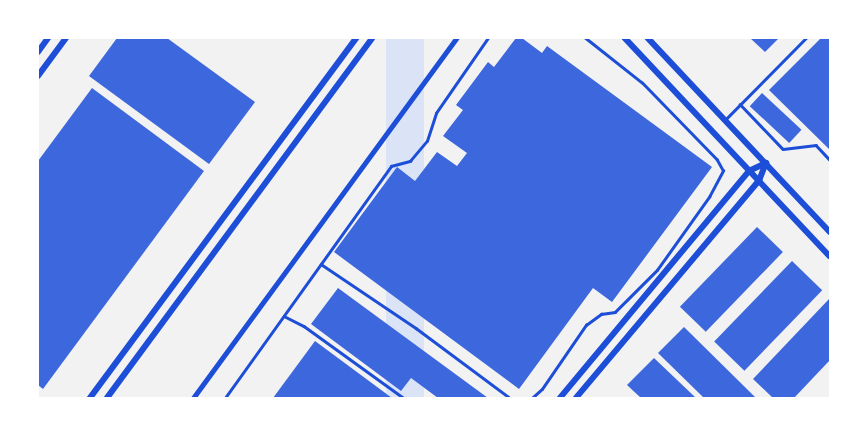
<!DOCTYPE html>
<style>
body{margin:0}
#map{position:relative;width:868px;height:436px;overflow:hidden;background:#f2f2f2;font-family:Literata,serif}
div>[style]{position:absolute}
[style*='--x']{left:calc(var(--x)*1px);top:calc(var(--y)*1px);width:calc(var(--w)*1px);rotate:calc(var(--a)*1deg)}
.green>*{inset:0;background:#dbe4f7;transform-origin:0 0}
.building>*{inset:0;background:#3d67dc;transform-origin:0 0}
.service>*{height:2.5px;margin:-1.25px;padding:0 1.25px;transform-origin:1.25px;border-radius:1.25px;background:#1d4ed8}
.minor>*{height:5px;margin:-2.5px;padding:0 2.5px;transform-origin:2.5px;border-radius:2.5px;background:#1d4ed8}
.tertiary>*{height:5.5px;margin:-2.75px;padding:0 2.75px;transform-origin:2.75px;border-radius:2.75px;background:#1d4ed8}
span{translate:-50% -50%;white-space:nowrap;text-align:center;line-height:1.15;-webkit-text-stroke:4.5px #fff;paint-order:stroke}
.frame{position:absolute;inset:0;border:39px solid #fff;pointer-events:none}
</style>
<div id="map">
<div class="green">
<i style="left:386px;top:38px;width:38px;height:447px"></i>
</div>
<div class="building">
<i style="clip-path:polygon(117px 38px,167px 38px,255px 102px,209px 164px,89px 76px)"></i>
<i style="clip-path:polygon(516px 38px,522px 38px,542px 53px,547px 46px,712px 167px,612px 302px,593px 288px,519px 389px,334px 252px,397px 167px,415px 181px,437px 152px,457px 166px,467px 153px,443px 136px,463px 110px,456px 105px,488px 62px,494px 67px)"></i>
<i style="clip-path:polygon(750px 38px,779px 38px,765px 52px)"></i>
<i style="clip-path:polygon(821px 38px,830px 38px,830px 150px,769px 90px)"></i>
<i style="clip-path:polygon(92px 88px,204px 171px,43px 389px,38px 385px,38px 161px)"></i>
<i style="left:762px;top:93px;width:54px;height:18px;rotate:43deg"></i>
<i style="left:757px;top:227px;width:36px;height:111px;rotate:44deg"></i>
<i style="left:792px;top:261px;width:42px;height:112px;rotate:44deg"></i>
<i style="clip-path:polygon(338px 288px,488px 398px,438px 398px,411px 378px,401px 391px,311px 324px)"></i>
<i style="clip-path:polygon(830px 298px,830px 360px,794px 398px,773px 398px,753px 379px)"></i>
<i style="clip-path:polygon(684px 327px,756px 398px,704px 398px,658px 353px)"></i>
<i style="clip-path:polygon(315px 341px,392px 398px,273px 398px)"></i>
<i style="clip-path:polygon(654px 358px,696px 398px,641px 398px,627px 385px)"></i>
</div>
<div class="service">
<i style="--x:740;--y:104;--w:62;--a:46.3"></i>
<i style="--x:783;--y:149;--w:33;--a:-7"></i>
<i style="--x:816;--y:145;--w:21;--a:47"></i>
<i style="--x:725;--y:120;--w:115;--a:-45.4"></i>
<i style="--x:321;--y:264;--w:115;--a:34"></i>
<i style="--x:416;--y:328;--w:117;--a:36.7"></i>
<i style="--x:284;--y:316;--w:22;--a:27"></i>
<i style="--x:304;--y:326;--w:123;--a:35.8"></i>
<i style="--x:225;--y:398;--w:285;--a:-54.4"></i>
<i style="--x:391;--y:166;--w:20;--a:-15"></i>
<i style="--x:410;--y:161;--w:26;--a:-50"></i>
<i style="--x:427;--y:141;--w:29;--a:-72"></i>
<i style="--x:436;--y:113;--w:91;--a:-55.3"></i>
<i style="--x:532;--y:398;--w:13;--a:-42"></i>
<i style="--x:542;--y:389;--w:78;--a:-55.5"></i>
<i style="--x:586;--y:325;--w:19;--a:-36"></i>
<i style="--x:601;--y:314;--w:14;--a:-8"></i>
<i style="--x:615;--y:312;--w:59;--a:-45"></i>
<i style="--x:657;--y:270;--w:90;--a:-54.5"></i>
<i style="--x:709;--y:197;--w:30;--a:-62"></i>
<i style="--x:723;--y:171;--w:13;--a:-119"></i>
<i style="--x:717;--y:160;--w:107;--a:-134.2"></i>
<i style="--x:642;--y:83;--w:73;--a:-141.7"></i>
</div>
<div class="minor">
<i style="--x:193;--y:398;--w:446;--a:-53.8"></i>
</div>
<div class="tertiary">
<i style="--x:625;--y:38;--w:299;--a:46.8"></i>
<i style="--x:648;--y:38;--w:266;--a:46.8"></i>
<i style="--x:38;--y:52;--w:17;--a:-54"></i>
<i style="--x:38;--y:76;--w:47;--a:-53.6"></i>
<i style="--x:90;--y:398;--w:448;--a:-53.5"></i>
<i style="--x:107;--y:398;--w:447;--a:-53.6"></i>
<i style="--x:560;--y:398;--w:295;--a:-50.2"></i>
<i style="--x:749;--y:171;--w:19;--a:-25"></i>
<i style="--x:576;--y:398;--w:284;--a:-49.9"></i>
<i style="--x:759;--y:181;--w:19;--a:-69"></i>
</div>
<div class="frame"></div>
</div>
